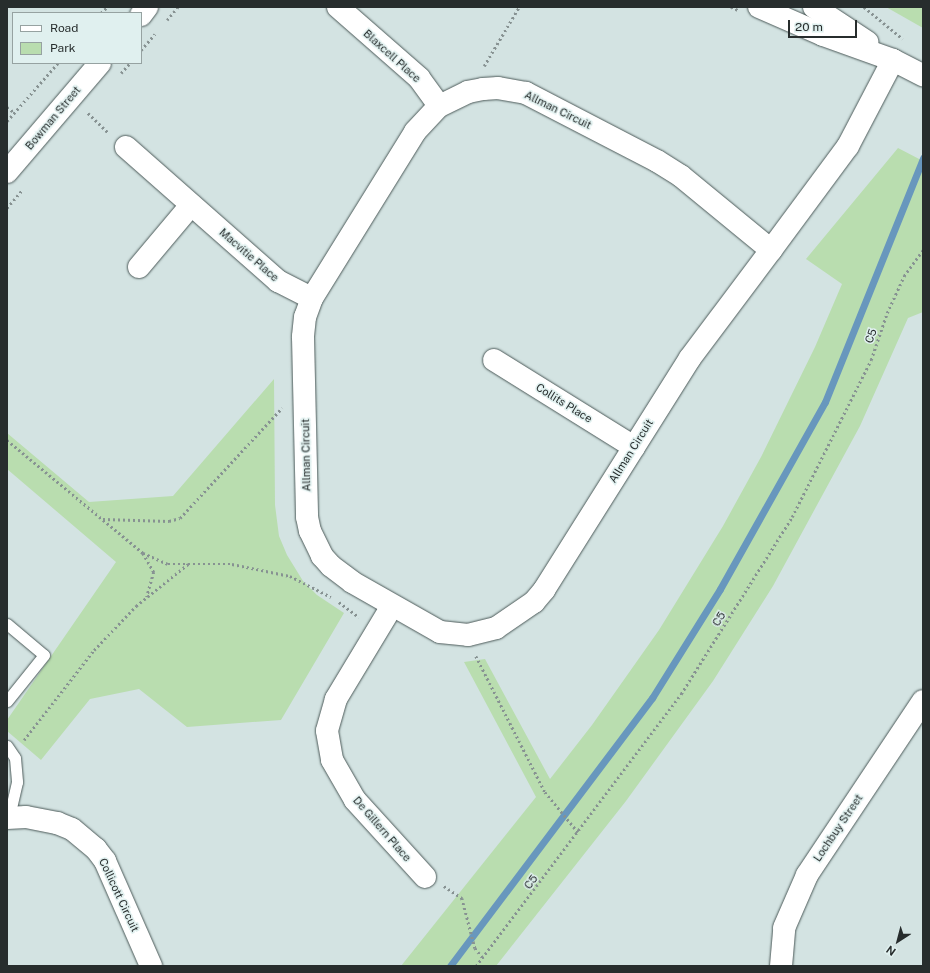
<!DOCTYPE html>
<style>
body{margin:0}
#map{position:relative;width:930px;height:973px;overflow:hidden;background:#d3e3e2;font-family:"Public Sans",sans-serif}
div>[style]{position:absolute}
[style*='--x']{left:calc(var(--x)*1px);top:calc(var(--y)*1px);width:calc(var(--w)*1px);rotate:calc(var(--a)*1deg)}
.green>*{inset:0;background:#b9ddaf}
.stream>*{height:7px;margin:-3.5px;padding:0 3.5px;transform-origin:3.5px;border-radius:3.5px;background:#6897bd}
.path>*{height:2.5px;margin-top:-1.25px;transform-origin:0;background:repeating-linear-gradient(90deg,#879292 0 2px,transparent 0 5px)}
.roads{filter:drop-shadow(0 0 1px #4c5a59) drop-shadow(0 0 1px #4c5a59)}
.lane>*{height:11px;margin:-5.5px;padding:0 5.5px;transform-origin:5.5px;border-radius:5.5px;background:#fff}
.street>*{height:22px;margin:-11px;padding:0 11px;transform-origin:11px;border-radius:11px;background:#fff}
.secondary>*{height:22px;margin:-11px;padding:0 11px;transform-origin:11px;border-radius:11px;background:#fff}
span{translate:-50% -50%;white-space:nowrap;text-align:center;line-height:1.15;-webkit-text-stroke:3px #e0f0ef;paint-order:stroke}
.street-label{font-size:11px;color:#272d2d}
.frame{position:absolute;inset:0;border:8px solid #272d2d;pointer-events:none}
.legend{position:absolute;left:12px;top:12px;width:130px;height:52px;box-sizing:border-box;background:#e0f0ef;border:1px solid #96a2a1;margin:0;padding:5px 7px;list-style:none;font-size:12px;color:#272d2d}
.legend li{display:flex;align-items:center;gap:8px;height:20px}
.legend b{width:20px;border:1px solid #96a2a1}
.north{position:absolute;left:878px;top:921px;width:40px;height:40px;-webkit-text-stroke:3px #e0f0ef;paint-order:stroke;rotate:216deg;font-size:11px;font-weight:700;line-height:16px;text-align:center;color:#272d2d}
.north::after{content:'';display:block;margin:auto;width:14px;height:18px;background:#272d2d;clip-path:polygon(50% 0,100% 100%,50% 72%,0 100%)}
.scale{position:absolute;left:788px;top:20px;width:69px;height:18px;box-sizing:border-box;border:2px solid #272d2d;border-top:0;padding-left:5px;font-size:12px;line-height:14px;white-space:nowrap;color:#272d2d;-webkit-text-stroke:3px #e0f0ef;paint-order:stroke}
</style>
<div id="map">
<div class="green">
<i style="clip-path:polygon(886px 7px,923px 7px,923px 28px)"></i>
<i style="clip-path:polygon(898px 148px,923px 161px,923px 312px,908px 318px,860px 426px,773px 586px,713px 681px,626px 801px,496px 966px,401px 966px,536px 797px,464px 662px,485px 659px,550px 779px,592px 725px,659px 630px,723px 526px,761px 457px,815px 347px,842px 284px,806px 259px)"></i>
<i style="clip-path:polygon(274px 379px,275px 505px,279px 536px,287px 555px,303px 581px,317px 595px,344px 613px,281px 720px,187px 727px,139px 689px,90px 699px,41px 760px,7px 731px,7px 720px,116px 562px,7px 469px,7px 433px,89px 502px,173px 496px)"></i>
</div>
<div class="stream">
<i style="--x:450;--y:966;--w:336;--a:-53"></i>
<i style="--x:652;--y:698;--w:128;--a:-58"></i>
<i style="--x:720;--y:589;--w:214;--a:-60.7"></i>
<i style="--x:825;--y:402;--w:263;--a:-68.1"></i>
</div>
<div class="path">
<i style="--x:731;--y:7;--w:8;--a:23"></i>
<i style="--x:864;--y:7;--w:50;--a:39.4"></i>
<i style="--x:101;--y:13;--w:8;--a:-45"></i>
<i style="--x:167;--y:20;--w:17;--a:-50"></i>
<i style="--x:141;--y:50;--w:21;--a:-49"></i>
<i style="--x:484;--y:66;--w:69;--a:-59.3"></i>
<i style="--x:121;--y:73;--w:13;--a:-48"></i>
<i style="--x:7;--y:107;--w:9;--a:36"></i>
<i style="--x:88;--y:113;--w:29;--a:44"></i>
<i style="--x:7;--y:121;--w:77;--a:-48.7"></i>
<i style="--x:7;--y:208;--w:23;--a:-50"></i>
<i style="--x:7;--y:440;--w:177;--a:39.7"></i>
<i style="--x:143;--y:553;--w:27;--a:24"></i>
<i style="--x:168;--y:564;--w:19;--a:0"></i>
<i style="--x:103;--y:519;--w:66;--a:1.7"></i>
<i style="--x:169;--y:521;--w:11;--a:-15"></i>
<i style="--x:180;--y:518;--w:150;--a:-47.2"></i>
<i style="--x:143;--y:553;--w:22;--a:60"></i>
<i style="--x:154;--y:572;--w:26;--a:106"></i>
<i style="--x:339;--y:602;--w:25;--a:37"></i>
<i style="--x:476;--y:656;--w:153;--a:63.1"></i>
<i style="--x:545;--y:792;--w:52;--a:50.5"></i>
<i style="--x:24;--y:740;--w:114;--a:-52.1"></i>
<i style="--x:94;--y:650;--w:61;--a:-46.3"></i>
<i style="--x:136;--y:606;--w:67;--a:-38.9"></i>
<i style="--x:188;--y:564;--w:44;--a:0"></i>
<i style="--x:232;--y:564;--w:59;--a:11.7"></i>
<i style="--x:290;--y:576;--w:46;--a:27.1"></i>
<i style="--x:444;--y:886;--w:22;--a:34"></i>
<i style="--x:462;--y:898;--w:52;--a:75.4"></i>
<i style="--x:475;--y:948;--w:13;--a:51"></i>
<i style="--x:476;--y:966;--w:341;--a:-53"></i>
<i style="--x:681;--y:694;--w:209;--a:-57.9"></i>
<i style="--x:792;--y:517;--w:176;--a:-63.3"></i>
<i style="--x:871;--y:360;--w:50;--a:-71.2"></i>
<i style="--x:887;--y:313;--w:41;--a:-65.3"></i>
<i style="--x:904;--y:276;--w:32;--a:-54"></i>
</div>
<div class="roads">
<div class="lane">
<i style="--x:7;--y:624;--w:48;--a:40"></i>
<i style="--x:44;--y:655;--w:59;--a:128.8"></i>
<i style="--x:7;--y:746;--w:14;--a:56"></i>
<i style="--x:15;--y:758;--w:24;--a:85"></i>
<i style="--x:17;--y:782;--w:36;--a:103"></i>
</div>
<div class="street">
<i style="--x:338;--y:7;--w:108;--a:41.2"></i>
<i style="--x:419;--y:78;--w:34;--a:54"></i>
<i style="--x:126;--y:147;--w:203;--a:41.4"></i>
<i style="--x:278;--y:281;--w:38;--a:27"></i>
<i style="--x:771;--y:250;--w:117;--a:-140.6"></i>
<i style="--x:681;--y:176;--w:28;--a:-148"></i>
<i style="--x:657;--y:161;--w:148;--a:-152.6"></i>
<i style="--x:526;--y:93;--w:28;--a:-170"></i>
<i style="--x:498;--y:88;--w:15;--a:176"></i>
<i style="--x:483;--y:89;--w:15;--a:169"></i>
<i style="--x:468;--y:92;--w:32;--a:154"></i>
<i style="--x:439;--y:106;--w:35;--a:133"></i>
<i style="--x:415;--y:132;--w:195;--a:121.8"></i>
<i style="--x:312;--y:298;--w:20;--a:110"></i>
<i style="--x:305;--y:317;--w:20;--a:96"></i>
<i style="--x:303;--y:337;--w:180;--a:88.7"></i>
<i style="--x:307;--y:517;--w:14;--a:78"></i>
<i style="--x:310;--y:531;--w:28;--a:64"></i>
<i style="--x:322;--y:556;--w:13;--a:48"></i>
<i style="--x:331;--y:566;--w:26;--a:37"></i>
<i style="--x:352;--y:582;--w:101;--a:29.6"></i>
<i style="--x:440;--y:632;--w:28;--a:6"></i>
<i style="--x:468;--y:635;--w:29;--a:-14"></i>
<i style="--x:496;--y:628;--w:46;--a:-34.4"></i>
<i style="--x:534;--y:602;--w:16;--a:-50"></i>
<i style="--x:544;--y:590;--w:274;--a:-57.8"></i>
<i style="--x:690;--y:358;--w:135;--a:-53.1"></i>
<i style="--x:771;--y:250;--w:129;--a:-53.5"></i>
<i style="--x:848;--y:146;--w:97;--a:-62.4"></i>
<i style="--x:139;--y:267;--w:81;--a:-50"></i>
<i style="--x:494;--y:360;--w:165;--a:31.9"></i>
<i style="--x:392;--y:606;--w:109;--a:121.1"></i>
<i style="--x:336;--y:699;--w:33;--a:106"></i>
<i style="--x:327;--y:731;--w:29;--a:80"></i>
<i style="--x:332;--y:760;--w:46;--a:60.1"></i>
<i style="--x:355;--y:800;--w:104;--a:47.7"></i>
<i style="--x:7;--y:818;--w:19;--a:-3"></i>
<i style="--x:26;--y:817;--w:32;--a:11"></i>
<i style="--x:57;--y:823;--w:16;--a:22"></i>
<i style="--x:72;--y:829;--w:31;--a:40"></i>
<i style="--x:96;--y:849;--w:15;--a:53"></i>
<i style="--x:105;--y:861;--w:115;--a:66.3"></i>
<i style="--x:781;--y:966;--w:38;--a:-85"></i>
<i style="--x:784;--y:928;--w:58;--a:-66.5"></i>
<i style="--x:807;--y:875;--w:209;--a:-56.3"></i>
</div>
<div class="secondary">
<i style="--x:759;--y:7;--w:70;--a:23.6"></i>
<i style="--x:823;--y:35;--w:74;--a:19.7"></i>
<i style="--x:893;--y:60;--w:34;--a:27"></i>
<i style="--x:814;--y:7;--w:64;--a:33.4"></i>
<i style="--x:141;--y:15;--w:10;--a:-53"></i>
<i style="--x:7;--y:172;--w:143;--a:-49.5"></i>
</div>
</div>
<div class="street-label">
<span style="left:392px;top:56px;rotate:42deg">Blaxcell Place</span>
<span style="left:558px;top:110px;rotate:26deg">Allman Circuit</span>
<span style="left:53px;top:118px;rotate:-50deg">Bowman Street</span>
<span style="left:249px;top:255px;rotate:41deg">Macvitie Place</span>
<span style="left:871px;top:336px;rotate:-71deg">C5</span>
<span style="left:564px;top:403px;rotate:32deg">Collits Place</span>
<span style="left:631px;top:451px;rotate:-58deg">Allman Circuit</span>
<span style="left:306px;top:455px;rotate:-91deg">Allman Circuit</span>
<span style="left:719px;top:619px;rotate:-58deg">C5</span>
<span style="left:838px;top:828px;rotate:-56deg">Lochbuy Street</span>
<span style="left:382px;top:829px;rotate:49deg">De Gillern Place</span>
<span style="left:531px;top:882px;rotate:-53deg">C5</span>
<span style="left:119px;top:895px;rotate:65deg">Collicott Circuit</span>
</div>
<div class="frame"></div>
<ul class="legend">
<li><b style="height:5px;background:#fff"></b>Road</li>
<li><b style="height:11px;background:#b9ddaf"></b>Park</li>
</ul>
<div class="north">N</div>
<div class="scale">20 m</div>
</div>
